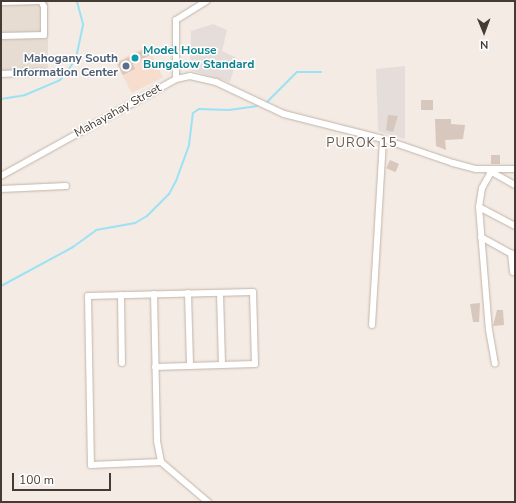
<!DOCTYPE html>
<style>
body{margin:0}
#map{position:relative;width:516px;height:503px;overflow:hidden;background:#f3ebe4;font-family:"Nunito Sans",sans-serif}
div>[style]{position:absolute}
[style*='--x']{left:calc(var(--x)*1px);top:calc(var(--y)*1px);width:calc(var(--w)*1px);rotate:calc(var(--a)*1deg)}
.residential>*{inset:0;background:#e7dcd2;transform-origin:0 0}
.commercial>*{inset:0;background:#f7ddcd;transform-origin:0 0}
.industrial>*{inset:0;background:#e5ddd9}
.stream>*{height:2px;margin:-1px;padding:0 1px;transform-origin:1px;border-radius:1px;background:#9ce2f4}
.building>*{inset:0;background:#d8c7bc;transform-origin:0 0}
.roads{filter:drop-shadow(0 0 1px #c2b4a9) drop-shadow(0 0 1px #c2b4a9)}
.minor>*{height:6px;margin:-3px;padding:0 3px;transform-origin:3px;border-radius:3px;background:#fff}
.dots>*{width:11px;height:11px;translate:-50% -50%;box-sizing:border-box;border:2px solid #fff;border-radius:50%}
span{translate:-50% -50%;white-space:nowrap;text-align:center;line-height:1.15;-webkit-text-stroke:3px #fff;paint-order:stroke}
.culture-label{font-size:12px;color:#0d838f;font-weight:700}
.left{translate:0 -50%;text-align:left}
.service-label{font-size:12px;color:#4e5e75;font-weight:700}
.right{translate:-100% -50%;text-align:right}
.street-label{font-size:12px;color:#453b34}
.neighbourhood-label{font-size:13px;color:#69564a;letter-spacing:1px}
.frame{position:absolute;inset:0;border:2px solid #453b34;pointer-events:none}
.north{position:absolute;left:464px;top:12px;width:40px;height:40px;-webkit-text-stroke:3px #fff;paint-order:stroke;rotate:179deg;font-size:11px;font-weight:700;line-height:16px;text-align:center;color:#453b34}
.north::after{content:'';display:block;margin:auto;width:14px;height:18px;background:#453b34;clip-path:polygon(50% 0,100% 100%,50% 72%,0 100%)}
.scale{position:absolute;left:12px;top:473px;width:99px;height:18px;box-sizing:border-box;border:2px solid #453b34;border-top:0;padding-left:5px;font-size:12px;line-height:14px;white-space:nowrap;color:#453b34;-webkit-text-stroke:3px #fff;paint-order:stroke}
</style>
<div id="map">
<div class="residential">
<i style="left:1px;top:1px;width:47px;height:76px"></i>
</div>
<div class="commercial">
<i style="left:147px;top:46px;width:35px;height:35px;rotate:63deg"></i>
</div>
<div class="industrial">
<i style="clip-path:polygon(213px 24px,227px 30px,222px 51px,237px 58px,230px 82px,190px 70px,191px 31px)"></i>
<i style="clip-path:polygon(405px 66px,405px 139px,378px 131px,376px 69px)"></i>
</div>
<div class="stream">
<i style="--x:1;--y:99;--w:24;--a:-9"></i>
<i style="--x:25;--y:95;--w:38;--a:-23"></i>
<i style="--x:60;--y:80;--w:11;--a:-49"></i>
<i style="--x:67;--y:72;--w:17;--a:-57"></i>
<i style="--x:76;--y:58;--w:35;--a:-78"></i>
<i style="--x:83;--y:24;--w:24;--a:-105"></i>
<i style="--x:267;--y:102;--w:42;--a:-45"></i>
<i style="--x:297;--y:72;--w:24;--a:0"></i>
<i style="--x:1;--y:286;--w:82;--a:-28.4"></i>
<i style="--x:73;--y:247;--w:29;--a:-36"></i>
<i style="--x:96;--y:230;--w:40;--a:-10"></i>
<i style="--x:135;--y:223;--w:14;--a:-30"></i>
<i style="--x:147;--y:216;--w:31;--a:-45"></i>
<i style="--x:169;--y:194;--w:15;--a:-62"></i>
<i style="--x:176;--y:181;--w:38;--a:-70"></i>
<i style="--x:189;--y:145;--w:32;--a:-83"></i>
<i style="--x:193;--y:113;--w:7;--a:-34"></i>
<i style="--x:199;--y:109;--w:30;--a:2"></i>
<i style="--x:229;--y:110;--w:28;--a:-8"></i>
</div>
<div class="building">
<i style="clip-path:polygon(147px 48px,150px 55px,133px 64px,135px 69px,123px 75px,117px 63px)"></i>
<i style="left:433px;top:100px;width:10px;height:12px;rotate:90deg"></i>
<i style="clip-path:polygon(388px 115px,398px 116px,393px 132px,386px 130px)"></i>
<i style="clip-path:polygon(435px 119px,451px 119px,451px 124px,465px 125px,463px 139px,445px 140px,446px 150px,436px 146px)"></i>
<i style="left:491px;top:155px;width:9px;height:9px"></i>
<i style="left:390px;top:160px;width:10px;height:9px;rotate:24deg"></i>
<i style="clip-path:polygon(480px 303px,479px 322px,473px 322px,470px 304px)"></i>
<i style="clip-path:polygon(497px 310px,503px 310px,504px 325px,493px 326px)"></i>
</div>
<div class="roads">
<div class="minor">
<i style="--x:1;--y:2;--w:40;--a:-1.4"></i>
<i style="--x:41;--y:1;--w:7;--a:63"></i>
<i style="--x:44;--y:7;--w:28;--a:90"></i>
<i style="--x:44;--y:35;--w:43;--a:178.7"></i>
<i style="--x:1;--y:74;--w:42;--a:-2.7"></i>
<i style="--x:176;--y:79;--w:59;--a:-90"></i>
<i style="--x:176;--y:20;--w:36;--a:-32"></i>
<i style="--x:488;--y:170;--w:31;--a:29"></i>
<i style="--x:491;--y:172;--w:18;--a:119"></i>
<i style="--x:482;--y:188;--w:19;--a:99"></i>
<i style="--x:479;--y:207;--w:123;--a:85.4"></i>
<i style="--x:489;--y:330;--w:34;--a:80"></i>
<i style="--x:1;--y:176;--w:200;--a:-29"></i>
<i style="--x:176;--y:79;--w:14;--a:-12"></i>
<i style="--x:190;--y:76;--w:27;--a:13"></i>
<i style="--x:216;--y:82;--w:75;--a:25.2"></i>
<i style="--x:284;--y:114;--w:102;--a:14.2"></i>
<i style="--x:383;--y:139;--w:74;--a:18.9"></i>
<i style="--x:453;--y:163;--w:24;--a:15"></i>
<i style="--x:476;--y:169;--w:39;--a:0"></i>
<i style="--x:1;--y:189;--w:65;--a:-2.6"></i>
<i style="--x:479;--y:207;--w:41;--a:27.8"></i>
<i style="--x:481;--y:237;--w:39;--a:29"></i>
<i style="--x:511;--y:253;--w:19;--a:84"></i>
<i style="--x:188;--y:293;--w:73;--a:88.4"></i>
<i style="--x:220;--y:293;--w:72;--a:88.4"></i>
<i style="--x:154;--y:294;--w:147;--a:88.8"></i>
<i style="--x:157;--y:441;--w:21;--a:79"></i>
<i style="--x:121;--y:295;--w:68;--a:89.2"></i>
<i style="--x:372;--y:325;--w:186;--a:-86.6"></i>
<i style="--x:155;--y:367;--w:100;--a:-1.7"></i>
<i style="--x:255;--y:364;--w:72;--a:-91.6"></i>
<i style="--x:253;--y:292;--w:165;--a:178.6"></i>
<i style="--x:88;--y:296;--w:169;--a:89"></i>
<i style="--x:91;--y:465;--w:70;--a:-2.5"></i>
<i style="--x:161;--y:462;--w:62;--a:40.4"></i>
</div>
</div>
<div class="dots">
<i style="left:135px;top:58px;background:#0f9aa8"></i>
<i style="left:126px;top:66px;background:#5c6f8a"></i>
</div>
<div class="culture-label">
<span class="left" style="left:143px;top:58px">Model House<br>Bungalow Standard</span>
</div>
<div class="service-label">
<span class="right" style="left:118px;top:66px">Mahogany South<br>Information Center</span>
</div>
<div class="street-label">
<span style="left:118px;top:111px;rotate:-29deg">Mahayahay Street</span>
</div>
<div class="neighbourhood-label">
<span style="left:362px;top:143px">PUROK 15</span>
</div>
<div class="frame"></div>
<div class="north">N</div>
<div class="scale">100 m</div>
</div>
